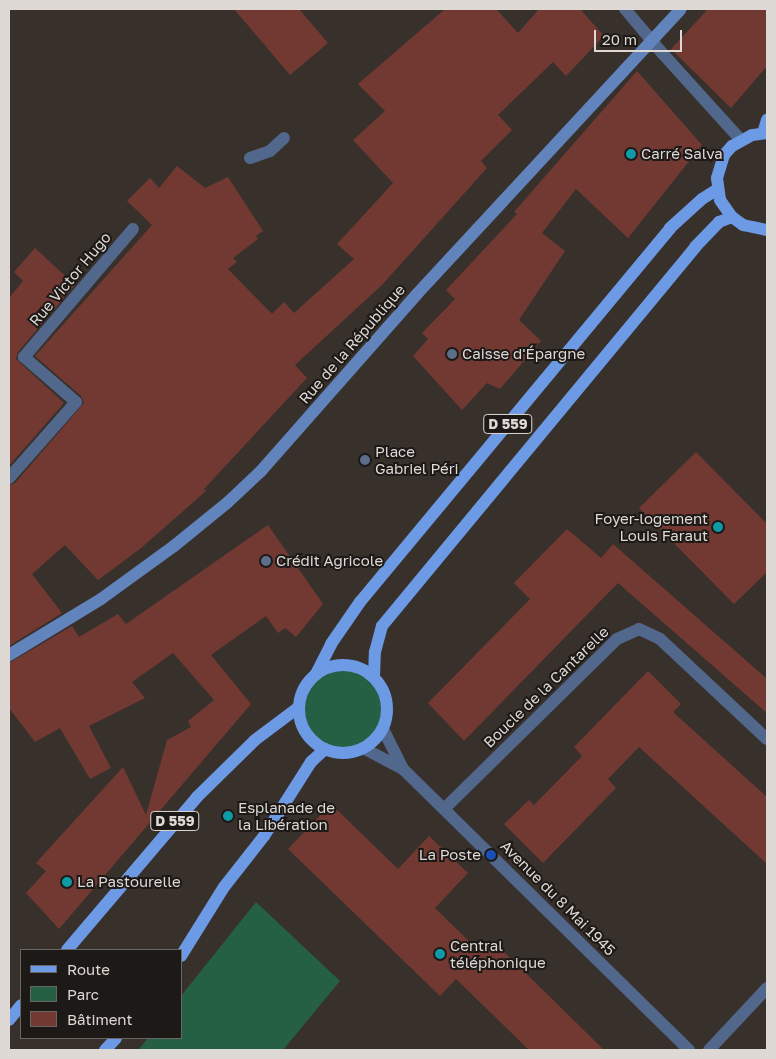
<!DOCTYPE html>
<meta charset="utf-8">
<style>
body{margin:0}
#map{position:relative;width:776px;height:1059px;overflow:hidden;background:#38302b;font-family:"Golos Text",sans-serif}
div>[style]{position:absolute}
[style*='--x']{left:calc(var(--x)*1px);top:calc(var(--y)*1px);width:calc(var(--w)*1px);rotate:calc(var(--a)*1deg)}
.green>*{inset:0;background:#256045}
.round{border-radius:50%}
.building>*{inset:0;background:#723933}
.street>*{height:12px;margin:-6px;padding:0 6px;transform-origin:6px;border-radius:6px;background:#51678b}
.secondary>*{height:12px;margin:-6px;padding:0 6px;transform-origin:6px;border-radius:6px;background:#6184bd}
.primary>*{height:12px;margin:-6px;padding:0 6px;transform-origin:6px;border-radius:6px;background:#6d9ae4}
.primary>.ring{margin:-6px;padding:0;box-sizing:content-box;background:none;border:12px solid #6d9ae4;border-radius:50%}
.dots>*{width:14px;height:14px;translate:-50% -50%;box-sizing:border-box;border:2px solid #1d1917;border-radius:50%}
span{translate:-50% -50%;white-space:nowrap;text-align:center;line-height:1.15;-webkit-text-stroke:4px #1d1917;paint-order:stroke}
.shield-label span{padding:1px 4px;background:#1d1917;border:1px solid;border-radius:4px;-webkit-text-stroke-width:0}
.shield-label{font-size:14px;color:#ded9d5;font-weight:700}
.poi-label{font-size:15px;color:#ded9d5}
.left{translate:0 -50%;text-align:left}
.right{translate:-100% -50%;text-align:right}
.street-label{font-size:15px;color:#ded9d5}
.frame{position:absolute;inset:0;border:10px solid #ded9d5;pointer-events:none}
.legend{position:absolute;left:20px;top:949px;width:162px;height:90px;box-sizing:border-box;background:#1d1917;border:1px solid #6a6663;margin:0;padding:6px 9px;list-style:none;font-size:15px;color:#ded9d5}
.legend li{display:flex;align-items:center;gap:10px;height:25px}
.legend b{width:25px;border:1px solid #6a6663}
.scale{position:absolute;left:594px;top:30px;width:88px;height:22px;box-sizing:border-box;border:2px solid #ded9d5;border-top:0;padding-left:6px;font-size:15px;line-height:18px;white-space:nowrap;color:#ded9d5;-webkit-text-stroke:4px #1d1917;paint-order:stroke}
</style>
<div id="map">
<div class="green">
<i class="round" style="left:299px;top:665px;width:88px;height:88px"></i>
<i style="clip-path:polygon(256px 902px,340px 981px,283px 1050px,138px 1050px,148px 1038px,181px 1038px,181px 996px)"></i>
</div>
<div class="building">
<i style="clip-path:polygon(234px 9px,299px 9px,328px 43px,290px 75px)"></i>
<i style="clip-path:polygon(445px 9px,496px 9px,518px 33px,539px 9px,580px 9px,604px 36px,566px 76px,553px 62px,498px 115px,512px 130px,481px 161px,487px 168px,382px 285px,295px 365px,307px 378px,204px 489px,206px 491px,140px 549px,98px 580px,65px 545px,32px 574px,62px 613px,9px 646px,9px 486px,15px 483px,84px 403px,81px 396px,35px 356px,152px 225px,127px 201px,150px 178px,159px 188px,177px 166px,205px 188px,228px 177px,263px 231px,256px 236px,258px 239px,233px 258px,237px 262px,228px 269px,272px 314px,284px 302px,294px 313px,354px 259px,337px 244px,393px 183px,353px 140px,385px 111px,358px 84px)"></i>
<i style="clip-path:polygon(708px 9px,767px 9px,767px 66px,731px 108px,671px 49px)"></i>
<i style="clip-path:polygon(637px 71px,702px 145px,628px 238px,576px 189px,542px 233px,565px 251px,519px 320px,541px 341px,500px 389px,487px 383px,462px 410px,413px 356px,428px 339px,422px 333px,455px 299px,446px 290px,517px 214px,514px 212px)"></i>
<i style="clip-path:polygon(35px 248px,75px 285px,18px 352px,16px 359px,64px 403px,9px 466px,9px 298px,23px 281px,14px 272px)"></i>
<i style="clip-path:polygon(696px 452px,767px 524px,767px 572px,734px 604px,639px 508px)"></i>
<i style="clip-path:polygon(268px 525px,323px 604px,296px 637px,285px 628px,278px 633px,266px 616px,211px 655px,251px 704px,59px 929px,26px 893px,46px 871px,36px 863px,123px 767px,146px 815px,167px 740px,191px 727px,188px 721px,214px 700px,173px 653px,132px 682px,145px 698px,89px 726px,111px 768px,90px 779px,60px 728px,35px 742px,9px 708px,9px 663px,72px 626px,79px 637px,118px 614px,126px 624px)"></i>
<i style="clip-path:polygon(567px 529px,601px 558px,613px 544px,767px 679px,767px 713px,618px 583px,464px 741px,428px 703px,530px 599px,514px 583px)"></i>
<i style="clip-path:polygon(648px 671px,681px 704px,673px 712px,767px 797px,767px 864px,639px 747px,608px 779px,616px 788px,543px 863px,504px 824px,529px 800px,534px 805px,582px 756px,574px 747px)"></i>
<i style="clip-path:polygon(331px 804px,398px 869px,429px 836px,468px 873px,435px 908px,481px 953px,493px 941px,604px 1050px,529px 1050px,456px 979px,440px 996px,288px 849px)"></i>
</div>
<div class="street">
<i style="--x:625;--y:9;--w:59;--a:49.8"></i>
<i style="--x:663;--y:54;--w:116;--a:47.8"></i>
<i style="--x:250;--y:158;--w:21;--a:-19"></i>
<i style="--x:270;--y:151;--w:19;--a:-43"></i>
<i style="--x:9;--y:478;--w:101;--a:-48.6"></i>
<i style="--x:76;--y:402;--w:69;--a:-139.1"></i>
<i style="--x:24;--y:357;--w:168;--a:-49.6"></i>
<i style="--x:383;--y:729;--w:45;--a:63.4"></i>
<i style="--x:363;--y:748;--w:45;--a:27.7"></i>
<i style="--x:403;--y:769;--w:401;--a:44.5"></i>
<i style="--x:444;--y:809;--w:243;--a:-44.5"></i>
<i style="--x:617;--y:639;--w:24;--a:-24"></i>
<i style="--x:639;--y:629;--w:23;--a:25"></i>
<i style="--x:660;--y:639;--w:146;--a:43.1"></i>
<i style="--x:709;--y:1050;--w:85;--a:-46.9"></i>
</div>
<div class="secondary">
<i style="--x:9;--y:655;--w:108;--a:-31.3"></i>
<i style="--x:101;--y:599;--w:90;--a:-36"></i>
<i style="--x:174;--y:546;--w:68;--a:-39.1"></i>
<i style="--x:227;--y:503;--w:47;--a:-43.3"></i>
<i style="--x:261;--y:471;--w:236;--a:-48.6"></i>
<i style="--x:417;--y:294;--w:388;--a:-47.2"></i>
</div>
<div class="primary">
<i style="--x:763;--y:133;--w:14;--a:-73"></i>
<i style="--x:767;--y:133;--w:15;--a:172"></i>
<i style="--x:752;--y:135;--w:23;--a:151"></i>
<i style="--x:732;--y:146;--w:12;--a:132"></i>
<i style="--x:724;--y:155;--w:24;--a:107"></i>
<i style="--x:717;--y:178;--w:22;--a:82"></i>
<i style="--x:720;--y:200;--w:21;--a:55"></i>
<i style="--x:732;--y:217;--w:14;--a:36"></i>
<i style="--x:743;--y:225;--w:25;--a:12"></i>
<i class="ring" style="left:299px;top:665px;width:76px;height:76px"></i>
<i style="--x:316;--y:674;--w:34;--a:-63"></i>
<i style="--x:331;--y:644;--w:51;--a:-55.4"></i>
<i style="--x:360;--y:602;--w:486;--a:-50.3"></i>
<i style="--x:670;--y:228;--w:43;--a:-42.2"></i>
<i style="--x:702;--y:199;--w:19;--a:-32"></i>
<i style="--x:374;--y:677;--w:25;--a:-88"></i>
<i style="--x:375;--y:652;--w:27;--a:-75"></i>
<i style="--x:382;--y:626;--w:492;--a:-50.4"></i>
<i style="--x:695;--y:247;--w:35;--a:-46"></i>
<i style="--x:719;--y:222;--w:14;--a:-21"></i>
<i style="--x:67;--y:950;--w:201;--a:-49.6"></i>
<i style="--x:197;--y:797;--w:81;--a:-44.5"></i>
<i style="--x:255;--y:740;--w:55;--a:-36.9"></i>
<i style="--x:181;--y:956;--w:81;--a:-58.1"></i>
<i style="--x:224;--y:887;--w:65;--a:-51.9"></i>
<i style="--x:264;--y:836;--w:88;--a:-57.6"></i>
<i style="--x:311;--y:762;--w:19;--a:-43"></i>
<i style="--x:9;--y:1020;--w:19;--a:-51"></i>
<i style="--x:105;--y:1050;--w:16;--a:-47"></i>
</div>
<div class="dots">
<i style="left:631px;top:154px;background:#0f9aa8"></i>
<i style="left:452px;top:354px;background:#5c6f8a"></i>
<i style="left:365px;top:460px;background:#5c6f8a"></i>
<i style="left:718px;top:527px;background:#0f9aa8"></i>
<i style="left:266px;top:561px;background:#5c6f8a"></i>
<i style="left:228px;top:816px;background:#0f9aa8"></i>
<i style="left:491px;top:855px;background:#1a4fb4"></i>
<i style="left:67px;top:882px;background:#0f9aa8"></i>
<i style="left:440px;top:954px;background:#0f9aa8"></i>
</div>
<div class="shield-label">
<span style="left:508px;top:424px">D 559</span>
<span style="left:175px;top:821px">D 559</span>
</div>
<div class="poi-label">
<span class="left" style="left:641px;top:154px">Carré Salva</span>
<span class="left" style="left:462px;top:354px">Caisse d'Épargne</span>
<span class="left" style="left:375px;top:460px">Place<br>Gabriel Péri</span>
<span class="right" style="left:708px;top:527px">Foyer-logement<br>Louis Faraut</span>
<span class="left" style="left:276px;top:561px">Crédit Agricole</span>
<span class="left" style="left:238px;top:816px">Esplanade de<br>la Libération</span>
<span class="right" style="left:481px;top:855px">La Poste</span>
<span class="left" style="left:77px;top:882px">La Pastourelle</span>
<span class="left" style="left:450px;top:954px">Central<br>téléphonique</span>
</div>
<div class="street-label">
<span style="left:70px;top:279px;rotate:-50deg">Rue Victor Hugo</span>
<span style="left:352px;top:344px;rotate:-49deg">Rue de la République</span>
<span style="left:546px;top:687px;rotate:-44deg">Boucle de la Cantarelle</span>
<span style="left:558px;top:898px;rotate:45deg">Avenue du 8 Mai 1945</span>
</div>
<div class="frame"></div>
<ul class="legend">
<li><b style="height:6px;background:#6d9ae4"></b>Route</li>
<li><b style="height:14px;background:#256045"></b>Parc</li>
<li><b style="height:14px;background:#723933"></b>Bâtiment</li>
</ul>
<div class="scale">20 m</div>
</div>
